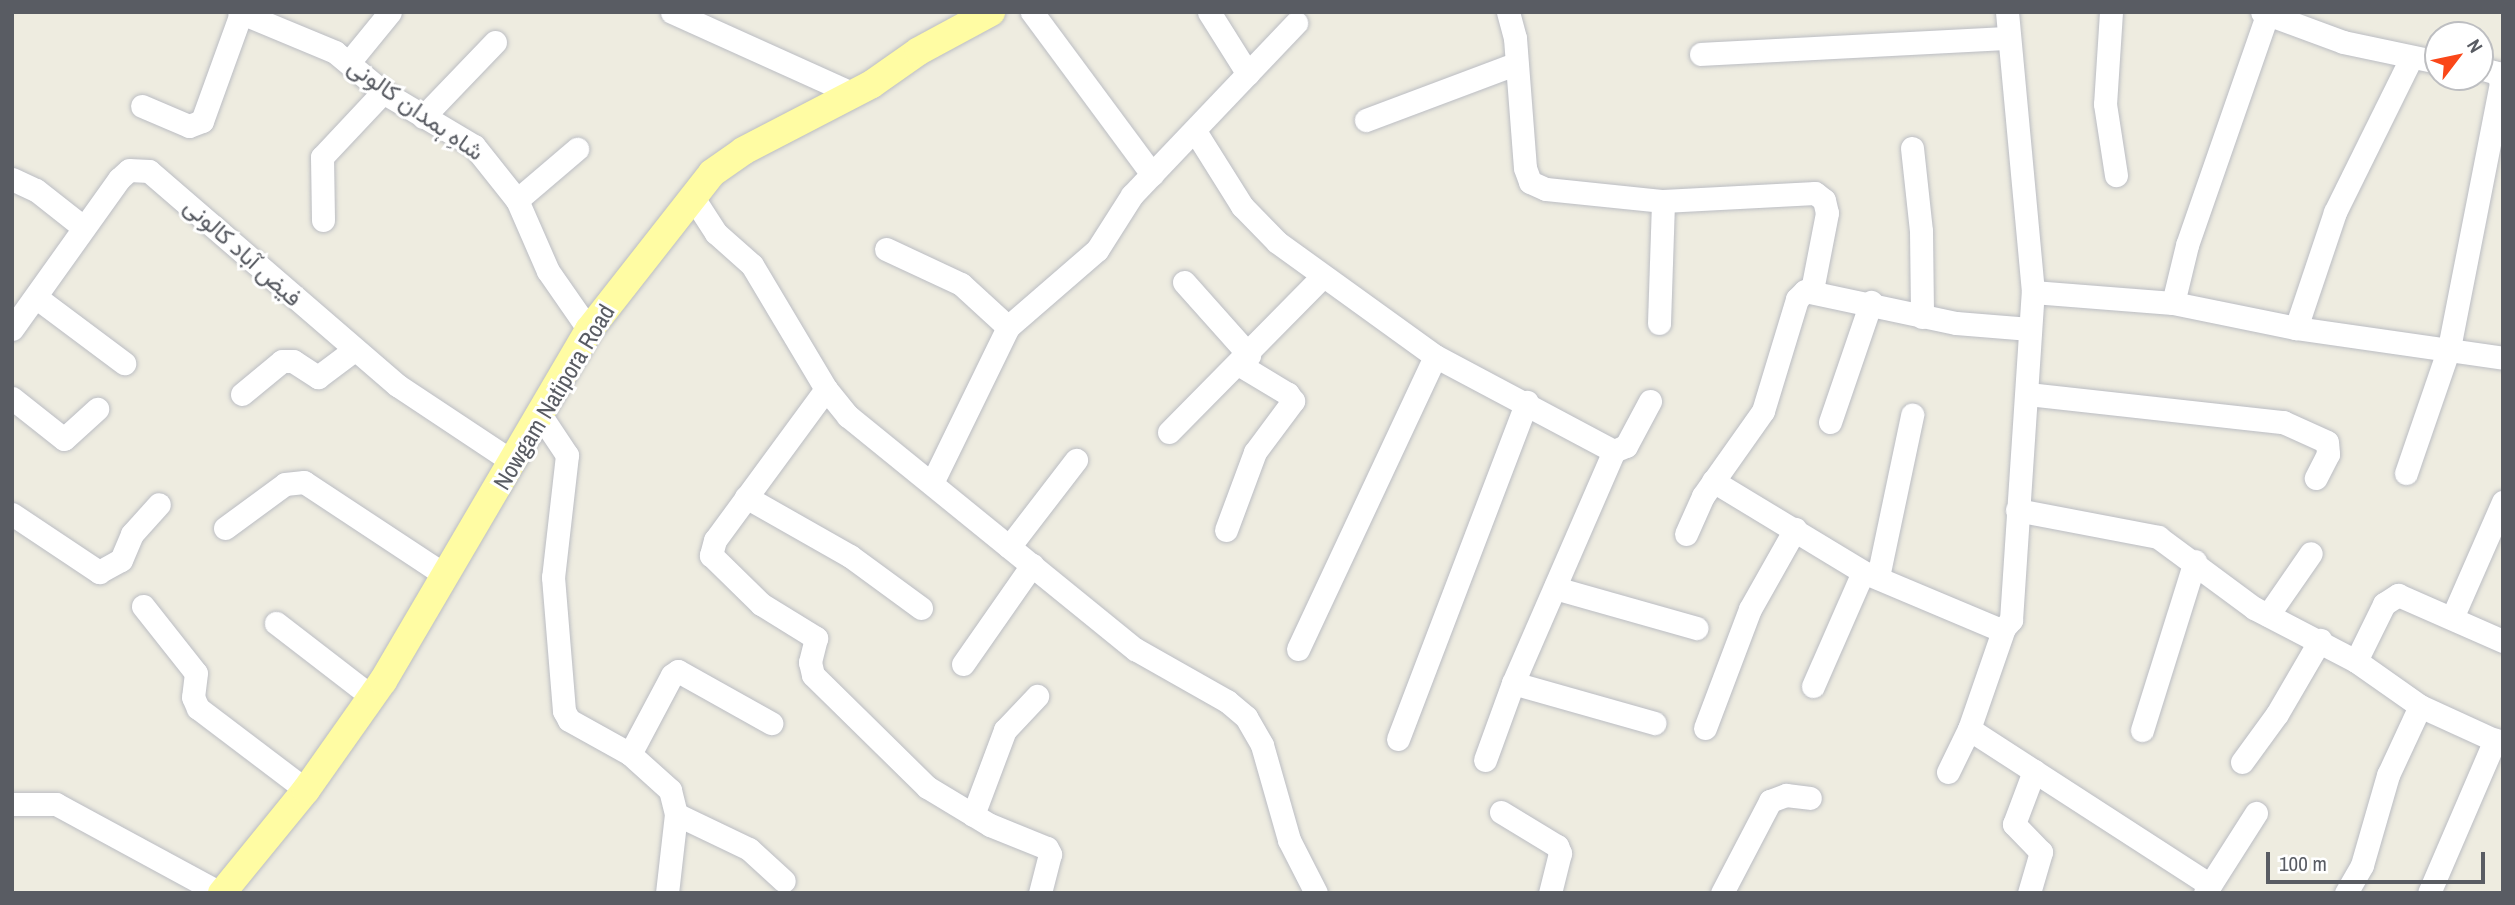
<!DOCTYPE html>
<meta charset="utf-8">
<style>
body{margin:0}
#map{position:relative;width:2515px;height:905px;overflow:hidden;background:#eeece0;font-family:"Archivo Narrow",Vazirmatn,sans-serif}
div>[style]{position:absolute}
[style*='--x']{left:calc(var(--x)*1px);top:calc(var(--y)*1px);width:calc(var(--w)*1px);rotate:calc(var(--a)*1deg)}
.roads{filter:drop-shadow(0 0 2px #bbbdc3) drop-shadow(0 0 2px #bbbdc3)}
.minor>*{height:23px;margin:-11.5px;padding:0 11.5px;transform-origin:11.5px;border-radius:11.5px;background:#fff}
.major>*{height:28px;margin:-14px;padding:0 14px;transform-origin:14px;border-radius:14px;background:#fffca3}
span{translate:-50% -50%;white-space:nowrap;text-align:center;line-height:1.15;-webkit-text-stroke:6px #fff;paint-order:stroke}
.street-label{font-size:24px;color:#595c63}
.frame{position:absolute;inset:0;border:14px solid #595c63;pointer-events:none}
.north{position:absolute;left:2424px;top:21px;width:70px;height:70px;box-sizing:border-box;background:#fff;border:2px solid #bdbec1;border-radius:50%;rotate:58deg;font-size:19px;font-weight:700;line-height:28px;text-align:center;color:#595c63}
.north::after{content:'';display:block;margin:auto;width:24px;height:32px;background:#fa4719;clip-path:polygon(50% 0,100% 100%,50% 72%,0 100%)}
.scale{position:absolute;left:2266px;top:852px;width:219px;height:32px;box-sizing:border-box;border:4px solid #595c63;border-top:0;padding-left:9px;font-size:21px;line-height:24px;white-space:nowrap;color:#595c63;-webkit-text-stroke:5px #fff;paint-order:stroke}
</style>
<div id="map">
<div class="roads">
<div class="minor">
<i style="--x:239;--y:12;--w:104;--a:22.6"></i>
<i style="--x:335;--y:52;--w:62;--a:39.8"></i>
<i style="--x:383;--y:92;--w:106;--a:30.7"></i>
<i style="--x:474;--y:146;--w:69;--a:51.5"></i>
<i style="--x:517;--y:200;--w:77;--a:66.4"></i>
<i style="--x:548;--y:271;--w:72;--a:55.2"></i>
<i style="--x:672;--y:12;--w:200;--a:24.3"></i>
<i style="--x:1032;--y:12;--w:202;--a:53.5"></i>
<i style="--x:1209;--y:12;--w:73;--a:57.8"></i>
<i style="--x:1508;--y:12;--w:27;--a:75"></i>
<i style="--x:1515;--y:38;--w:130;--a:85.6"></i>
<i style="--x:1525;--y:168;--w:15;--a:70"></i>
<i style="--x:1530;--y:182;--w:17;--a:24"></i>
<i style="--x:1546;--y:189;--w:118;--a:5.9"></i>
<i style="--x:1663;--y:201;--w:152;--a:-3"></i>
<i style="--x:1815;--y:193;--w:11;--a:38"></i>
<i style="--x:1824;--y:200;--w:13;--a:77"></i>
<i style="--x:1827;--y:213;--w:78;--a:101"></i>
<i style="--x:2111;--y:12;--w:92;--a:93.7"></i>
<i style="--x:2105;--y:104;--w:72;--a:81.2"></i>
<i style="--x:2262;--y:12;--w:86;--a:20.3"></i>
<i style="--x:2343;--y:42;--w:97;--a:11.9"></i>
<i style="--x:1701;--y:54;--w:308;--a:-3"></i>
<i style="--x:350;--y:61;--w:63;--a:-50.8"></i>
<i style="--x:142;--y:106;--w:51;--a:23.1"></i>
<i style="--x:189;--y:126;--w:14;--a:-21"></i>
<i style="--x:202;--y:121;--w:115;--a:-70.1"></i>
<i style="--x:423;--y:117;--w:104;--a:-46.2"></i>
<i style="--x:1366;--y:120;--w:159;--a:-20.6"></i>
<i style="--x:1195;--y:131;--w:89;--a:57.9"></i>
<i style="--x:1242;--y:206;--w:50;--a:45.8"></i>
<i style="--x:1277;--y:242;--w:195;--a:35.8"></i>
<i style="--x:1435;--y:356;--w:203;--a:28"></i>
<i style="--x:1614;--y:451;--w:13;--a:-23"></i>
<i style="--x:1626;--y:446;--w:51;--a:-61.9"></i>
<i style="--x:1912;--y:148;--w:83;--a:83.8"></i>
<i style="--x:1921;--y:231;--w:86;--a:89.3"></i>
<i style="--x:12;--y:179;--w:26;--a:25"></i>
<i style="--x:36;--y:190;--w:60;--a:38.2"></i>
<i style="--x:692;--y:196;--w:44;--a:57"></i>
<i style="--x:716;--y:233;--w:48;--a:41.6"></i>
<i style="--x:752;--y:265;--w:144;--a:59.2"></i>
<i style="--x:826;--y:389;--w:35;--a:51"></i>
<i style="--x:848;--y:416;--w:370;--a:39.1"></i>
<i style="--x:1135;--y:649;--w:106;--a:29.5"></i>
<i style="--x:1227;--y:701;--w:25;--a:40"></i>
<i style="--x:1246;--y:717;--w:32;--a:60"></i>
<i style="--x:1262;--y:745;--w:99;--a:74.1"></i>
<i style="--x:1289;--y:840;--w:59;--a:63"></i>
<i style="--x:517;--y:200;--w:79;--a:-40.4"></i>
<i style="--x:323;--y:220;--w:63;--a:-90.9"></i>
<i style="--x:322;--y:157;--w:89;--a:-46.8"></i>
<i style="--x:886;--y:249;--w:83;--a:25"></i>
<i style="--x:961;--y:284;--w:64;--a:42.5"></i>
<i style="--x:1184;--y:282;--w:98;--a:48.3"></i>
<i style="--x:2033;--y:292;--w:140;--a:4.5"></i>
<i style="--x:2173;--y:303;--w:126;--a:11.5"></i>
<i style="--x:2296;--y:328;--w:209;--a:8.2"></i>
<i style="--x:37;--y:298;--w:109;--a:36.8"></i>
<i style="--x:2173;--y:303;--w:60;--a:-76.4"></i>
<i style="--x:2187;--y:245;--w:244;--a:-70.8"></i>
<i style="--x:1659;--y:323;--w:122;--a:-88.1"></i>
<i style="--x:2296;--y:328;--w:122;--a:-71.4"></i>
<i style="--x:2335;--y:212;--w:172;--a:-63.7"></i>
<i style="--x:12;--y:329;--w:184;--a:-54.5"></i>
<i style="--x:119;--y:179;--w:13;--a:-42"></i>
<i style="--x:129;--y:170;--w:20;--a:3"></i>
<i style="--x:149;--y:171;--w:328;--a:40.8"></i>
<i style="--x:397;--y:385;--w:139;--a:33.6"></i>
<i style="--x:826;--y:389;--w:187;--a:126.3"></i>
<i style="--x:715;--y:540;--w:16;--a:105"></i>
<i style="--x:711;--y:555;--w:70;--a:44.4"></i>
<i style="--x:761;--y:604;--w:65;--a:31.7"></i>
<i style="--x:816;--y:638;--w:25;--a:104"></i>
<i style="--x:810;--y:662;--w:13;--a:77"></i>
<i style="--x:813;--y:675;--w:160;--a:44.5"></i>
<i style="--x:927;--y:787;--w:74;--a:31.1"></i>
<i style="--x:990;--y:825;--w:61;--a:22"></i>
<i style="--x:1047;--y:848;--w:7;--a:63"></i>
<i style="--x:1050;--y:854;--w:40;--a:104.4"></i>
<i style="--x:242;--y:394;--w:52;--a:-39.5"></i>
<i style="--x:282;--y:361;--w:11;--a:0"></i>
<i style="--x:293;--y:361;--w:30;--a:33"></i>
<i style="--x:318;--y:377;--w:45;--a:-36.9"></i>
<i style="--x:2028;--y:394;--w:257;--a:6.3"></i>
<i style="--x:2283;--y:422;--w:48;--a:24.4"></i>
<i style="--x:2327;--y:442;--w:12;--a:85"></i>
<i style="--x:2328;--y:454;--w:27;--a:117"></i>
<i style="--x:12;--y:398;--w:66;--a:38.3"></i>
<i style="--x:64;--y:439;--w:45;--a:-42.3"></i>
<i style="--x:541;--y:416;--w:47;--a:56.3"></i>
<i style="--x:567;--y:455;--w:123;--a:96.5"></i>
<i style="--x:553;--y:577;--w:134;--a:85.3"></i>
<i style="--x:564;--y:711;--w:10;--a:61"></i>
<i style="--x:569;--y:720;--w:70;--a:29.1"></i>
<i style="--x:630;--y:754;--w:54;--a:42"></i>
<i style="--x:670;--y:790;--w:25;--a:76"></i>
<i style="--x:676;--y:814;--w:80;--a:96.5"></i>
<i style="--x:1830;--y:422;--w:127;--a:-71.1"></i>
<i style="--x:1169;--y:432;--w:219;--a:-45.4"></i>
<i style="--x:2406;--y:473;--w:132;--a:-71"></i>
<i style="--x:2449;--y:348;--w:271;--a:-78.9"></i>
<i style="--x:2501;--y:82;--w:10;--a:-114"></i>
<i style="--x:2497;--y:73;--w:18;--a:-164"></i>
<i style="--x:1713;--y:481;--w:175;--a:31.2"></i>
<i style="--x:1863;--y:572;--w:144;--a:22.8"></i>
<i style="--x:1996;--y:628;--w:8;--a:0"></i>
<i style="--x:2004;--y:628;--w:11;--a:-49"></i>
<i style="--x:2011;--y:620;--w:329;--a:-86.2"></i>
<i style="--x:2033;--y:292;--w:281;--a:-95.3"></i>
<i style="--x:932;--y:483;--w:174;--a:-64"></i>
<i style="--x:1008;--y:327;--w:118;--a:-40.9"></i>
<i style="--x:1097;--y:250;--w:65;--a:-57.5"></i>
<i style="--x:1132;--y:195;--w:238;--a:-46.4"></i>
<i style="--x:746;--y:497;--w:120;--a:29.6"></i>
<i style="--x:850;--y:556;--w:88;--a:36.2"></i>
<i style="--x:2017;--y:510;--w:144;--a:10.8"></i>
<i style="--x:2158;--y:537;--w:119;--a:36.5"></i>
<i style="--x:2254;--y:608;--w:115;--a:27.5"></i>
<i style="--x:2356;--y:661;--w:78;--a:35.1"></i>
<i style="--x:2420;--y:706;--w:91;--a:24.6"></i>
<i style="--x:12;--y:514;--w:105;--a:33.7"></i>
<i style="--x:99;--y:572;--w:25;--a:-29"></i>
<i style="--x:121;--y:560;--w:28;--a:-67"></i>
<i style="--x:132;--y:534;--w:40;--a:-48"></i>
<i style="--x:225;--y:528;--w:74;--a:-36.3"></i>
<i style="--x:285;--y:484;--w:19;--a:-6"></i>
<i style="--x:304;--y:482;--w:169;--a:33.4"></i>
<i style="--x:1226;--y:530;--w:83;--a:-69.6"></i>
<i style="--x:1255;--y:452;--w:64;--a:-53.3"></i>
<i style="--x:1293;--y:401;--w:9;--a:-126"></i>
<i style="--x:1288;--y:394;--w:56;--a:-148.9"></i>
<i style="--x:1686;--y:534;--w:42;--a:-65.9"></i>
<i style="--x:1703;--y:496;--w:104;--a:-54.8"></i>
<i style="--x:1763;--y:411;--w:117;--a:-73.1"></i>
<i style="--x:1797;--y:299;--w:11;--a:-45"></i>
<i style="--x:1805;--y:291;--w:154;--a:12"></i>
<i style="--x:1956;--y:323;--w:74;--a:4.6"></i>
<i style="--x:1009;--y:547;--w:110;--a:-52.4"></i>
<i style="--x:1878;--y:577;--w:166;--a:-78.1"></i>
<i style="--x:1555;--y:588;--w:147;--a:15.8"></i>
<i style="--x:143;--y:606;--w:85;--a:51.7"></i>
<i style="--x:196;--y:673;--w:24;--a:97"></i>
<i style="--x:193;--y:697;--w:12;--a:66"></i>
<i style="--x:198;--y:708;--w:136;--a:37.2"></i>
<i style="--x:2268;--y:615;--w:75;--a:-55.3"></i>
<i style="--x:2452;--y:618;--w:127;--a:-66.3"></i>
<i style="--x:276;--y:623;--w:121;--a:37.6"></i>
<i style="--x:1298;--y:649;--w:323;--a:-64.9"></i>
<i style="--x:2356;--y:661;--w:64;--a:-63.8"></i>
<i style="--x:2384;--y:604;--w:17;--a:-33"></i>
<i style="--x:2398;--y:595;--w:115;--a:23.7"></i>
<i style="--x:963;--y:664;--w:121;--a:-55.1"></i>
<i style="--x:1513;--y:683;--w:147;--a:15.8"></i>
<i style="--x:1813;--y:686;--w:124;--a:-66.3"></i>
<i style="--x:1705;--y:728;--w:127;--a:-69.3"></i>
<i style="--x:1750;--y:609;--w:92;--a:-60.6"></i>
<i style="--x:1969;--y:729;--w:287;--a:32.9"></i>
<i style="--x:2142;--y:730;--w:177;--a:-72.6"></i>
<i style="--x:1398;--y:739;--w:361;--a:-69.1"></i>
<i style="--x:630;--y:754;--w:89;--a:-62"></i>
<i style="--x:672;--y:675;--w:7;--a:-34"></i>
<i style="--x:678;--y:671;--w:107;--a:29.2"></i>
<i style="--x:1485;--y:760;--w:82;--a:-70"></i>
<i style="--x:1513;--y:683;--w:253;--a:-66.5"></i>
<i style="--x:2242;--y:762;--w:59;--a:-53.9"></i>
<i style="--x:2277;--y:714;--w:86;--a:-59.8"></i>
<i style="--x:1948;--y:772;--w:48;--a:-64"></i>
<i style="--x:1969;--y:729;--w:107;--a:-70.9"></i>
<i style="--x:12;--y:804;--w:44;--a:0"></i>
<i style="--x:56;--y:804;--w:187;--a:28.5"></i>
<i style="--x:1501;--y:812;--w:66;--a:31.3"></i>
<i style="--x:1557;--y:846;--w:8;--a:67"></i>
<i style="--x:1560;--y:853;--w:41;--a:104"></i>
<i style="--x:676;--y:814;--w:81;--a:25.6"></i>
<i style="--x:749;--y:849;--w:47;--a:42.4"></i>
<i style="--x:973;--y:815;--w:91;--a:-69.4"></i>
<i style="--x:1005;--y:730;--w:47;--a:-46.7"></i>
<i style="--x:1722;--y:893;--w:104;--a:-62.4"></i>
<i style="--x:1770;--y:801;--w:17;--a:-21"></i>
<i style="--x:1786;--y:795;--w:24;--a:7"></i>
<i style="--x:2029;--y:893;--w:43;--a:-73.7"></i>
<i style="--x:2041;--y:852;--w:39;--a:-134"></i>
<i style="--x:2014;--y:824;--w:57;--a:-69.3"></i>
<i style="--x:2205;--y:893;--w:95;--a:-57.5"></i>
<i style="--x:2346;--y:893;--w:32;--a:-60"></i>
<i style="--x:2362;--y:865;--w:94;--a:-73.9"></i>
<i style="--x:2388;--y:775;--w:76;--a:-65.1"></i>
<i style="--x:2429;--y:893;--w:167;--a:-66.7"></i>
</div>
<div class="major">
<i style="--x:222;--y:893;--w:133;--a:-50.8"></i>
<i style="--x:306;--y:790;--w:133;--a:-54.8"></i>
<i style="--x:383;--y:681;--w:407;--a:-59.6"></i>
<i style="--x:589;--y:330;--w:199;--a:-51.9"></i>
<i style="--x:712;--y:173;--w:38;--a:-35"></i>
<i style="--x:743;--y:151;--w:145;--a:-27.4"></i>
<i style="--x:872;--y:84;--w:57;--a:-35.1"></i>
<i style="--x:919;--y:51;--w:82;--a:-28.4"></i>
</div>
</div>
<div class="street-label">
<span style="left:416px;top:109px;rotate:35deg">شاہِ ہمدان کالونی</span>
<span style="left:243px;top:252px;rotate:42deg">فیض آباد کالونی</span>
<span style="left:554px;top:397px;rotate:-59deg">Nowgam Natipora Road</span>
</div>
<div class="frame"></div>
<div class="north">N</div>
<div class="scale">100 m</div>
</div>
